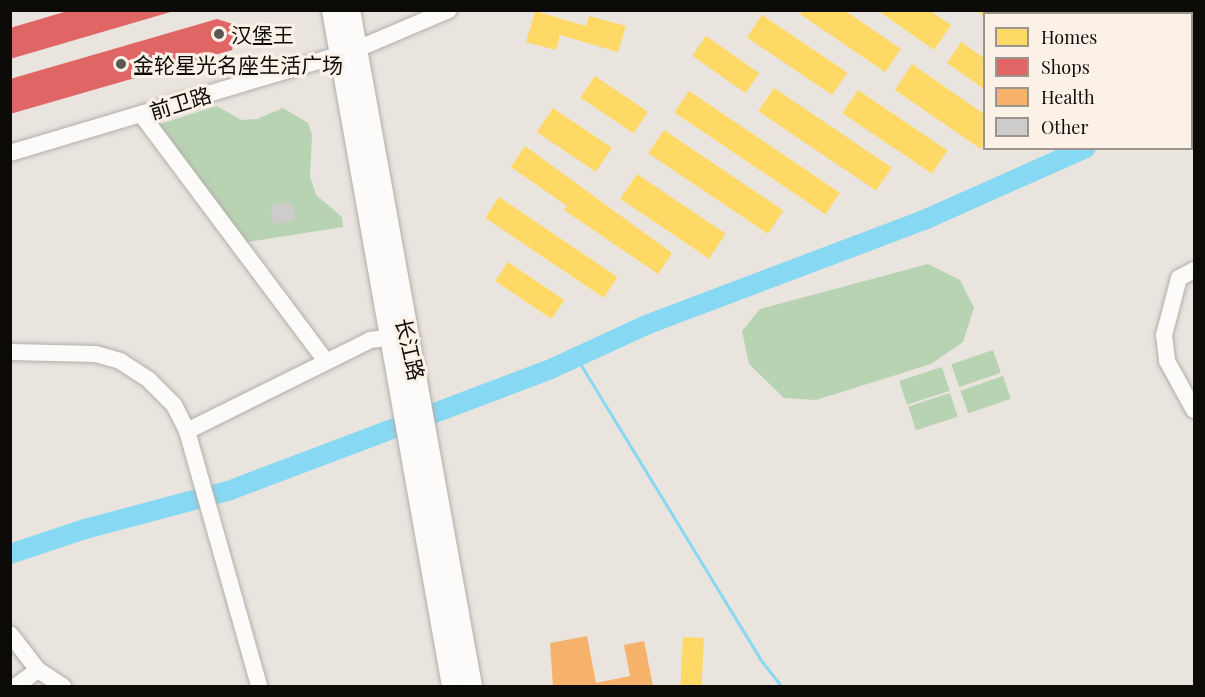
<!DOCTYPE html>
<meta charset="utf-8">
<style>
body{margin:0}
#map{position:relative;width:1205px;height:697px;overflow:hidden;background:#e9e4de;font-family:"Playfair Display","Noto Sans SC",serif}
div>[style]{position:absolute}
[style*='--x']{left:calc(var(--x)*1px);top:calc(var(--y)*1px);width:calc(var(--w)*1px);rotate:calc(var(--a)*1deg)}
.green>*{inset:0;background:#b8d3b2;transform-origin:0 0}
.water>*{inset:0;background:#87d8f3}
.homes>*{inset:0;background:#ffd966;transform-origin:0 0}
.shops>*{inset:0;background:#e06666}
.health>*{inset:0;background:#f6b26b}
.stream>*{height:3px;margin:-1.5px;padding:0 1.5px;transform-origin:1.5px;border-radius:1.5px;background:#87d8f3}
.river>*{height:20px;margin:-10px;padding:0 10px;transform-origin:10px;border-radius:10px;background:#87d8f3}
.building>*{inset:0;background:#cecbcb;transform-origin:0 0}
.roads{filter:drop-shadow(0 0 2px #b2afaa) drop-shadow(0 0 2px #b2afaa)}
.minor>*{height:16px;margin:-8px;padding:0 8px;transform-origin:8px;border-radius:8px;background:#fcfbfa}
.major>*{height:20px;margin:-10px;padding:0 10px;transform-origin:10px;border-radius:10px;background:#fcfbfa}
.dots>*{width:16px;height:16px;translate:-50% -50%;box-sizing:border-box;border:3px solid #fbf1e7;border-radius:50%}
span{translate:-50% -50%;white-space:nowrap;text-align:center;line-height:1.15;-webkit-text-stroke:6px #fbf1e7;paint-order:stroke}
.poi-label{font-size:21px;color:#0d0b08}
.left{translate:0 -50%;text-align:left}
.street-label{font-size:21px;color:#0d0b08}
.frame{position:absolute;inset:0;border:12px solid #0d0b08;pointer-events:none}
.legend{position:absolute;left:983px;top:12px;width:210px;height:138px;box-sizing:border-box;background:#fbf1e7;border:2px solid #9c958e;margin:0;padding:8px 10px;list-style:none;font-size:18px;color:#0d0b08}
.legend li{display:flex;align-items:center;gap:12px;height:30px}
.legend b{width:30px;border:2px solid #9c958e}
</style>
<div id="map">
<div class="green">
<i style="clip-path:polygon(217px 106px,241px 120px,257px 119px,283px 108px,308px 123px,312px 135px,310px 176px,316px 195px,342px 217px,343px 227px,241px 243px,157px 125px)"></i>
<i style="clip-path:polygon(928px 264px,960px 280px,974px 308px,963px 342px,931px 364px,816px 400px,784px 398px,749px 364px,742px 331px,760px 309px)"></i>
<i style="left:993px;top:350px;width:24px;height:44px;rotate:71deg"></i>
<i style="left:942px;top:367px;width:25px;height:45px;rotate:72deg"></i>
<i style="left:1003px;top:376px;width:24px;height:45px;rotate:71deg"></i>
<i style="left:950px;top:393px;width:25px;height:44px;rotate:72deg"></i>
</div>
<div class="water">
<i style="clip-path:polygon(1137px 11px,1194px 11px,1194px 56px,1192px 14px)"></i>
</div>
<div class="homes">
<i style="clip-path:polygon(803px 10px,844px 10px,901px 49px,885px 72px,800px 14px)"></i>
<i style="clip-path:polygon(877px 10px,929px 10px,951px 25px,934px 50px)"></i>
<i style="clip-path:polygon(976px 10px,1019px 10px,1023px 14px,984px 14px,984px 17px)"></i>
<i style="clip-path:polygon(535px 11px,586px 26px,589px 16px,626px 26px,618px 52px,560px 35px,556px 50px,526px 42px)"></i>
<i style="left:762px;top:15px;width:103px;height:27px;rotate:34deg"></i>
<i style="left:706px;top:36px;width:65px;height:24px;rotate:35deg"></i>
<i style="clip-path:polygon(961px 42px,984px 58px,984px 89px,947px 63px)"></i>
<i style="clip-path:polygon(912px 64px,984px 114px,984px 144px,981px 149px,895px 90px)"></i>
<i style="left:595px;top:76px;width:64px;height:26px;rotate:34deg"></i>
<i style="left:774px;top:88px;width:142px;height:28px;rotate:34deg"></i>
<i style="left:858px;top:90px;width:108px;height:28px;rotate:34deg"></i>
<i style="left:689px;top:91px;width:182px;height:26px;rotate:34deg"></i>
<i style="left:553px;top:108px;width:71px;height:29px;rotate:34deg"></i>
<i style="left:664px;top:130px;width:144px;height:28px;rotate:34deg"></i>
<i style="clip-path:polygon(525px 146px,672px 253px,658px 274px,564px 210px,567px 206px,511px 167px)"></i>
<i style="left:637px;top:174px;width:107px;height:30px;rotate:34deg"></i>
<i style="left:499px;top:197px;width:143px;height:25px;rotate:34deg"></i>
<i style="left:508px;top:262px;width:68px;height:23px;rotate:34deg"></i>
<i style="left:683px;top:637px;width:21px;height:49px;rotate:3deg"></i>
</div>
<div class="shops">
<i style="clip-path:polygon(71px 10px,174px 10px,174px 11px,10px 59px,10px 28px)"></i>
<i style="clip-path:polygon(217px 19px,236px 25px,238px 32px,232px 50px,10px 114px,10px 79px)"></i>
</div>
<div class="health">
<i style="clip-path:polygon(587px 636px,596px 683px,630px 676px,624px 645px,644px 641px,653px 686px,553px 686px,550px 643px)"></i>
</div>
<div class="stream">
<i style="--x:576;--y:357;--w:354;--a:58.6"></i>
<i style="--x:760;--y:659;--w:34;--a:52"></i>
</div>
<div class="river">
<i style="--x:1192;--y:102;--w:2;--a:-27"></i>
<i style="--x:10;--y:554;--w:79;--a:-18.4"></i>
<i style="--x:85;--y:529;--w:148;--a:-14.9"></i>
<i style="--x:228;--y:491;--w:347;--a:-20.7"></i>
<i style="--x:553;--y:368;--w:102;--a:-24.8"></i>
<i style="--x:646;--y:325;--w:297;--a:-20.7"></i>
<i style="--x:924;--y:220;--w:177;--a:-24"></i>
</div>
<div class="building">
<i style="left:292px;top:202px;width:19px;height:22px;rotate:81deg"></i>
</div>
<div class="roads">
<div class="minor">
<i style="--x:141;--y:114;--w:309;--a:53.2"></i>
<i style="--x:10;--y:153;--w:360;--a:-16.6"></i>
<i style="--x:355;--y:50;--w:102;--a:-23.1"></i>
<i style="--x:1194;--y:270;--w:17;--a:152"></i>
<i style="--x:1179;--y:278;--w:59;--a:104.7"></i>
<i style="--x:1164;--y:335;--w:26;--a:83"></i>
<i style="--x:1167;--y:361;--w:56;--a:61.1"></i>
<i style="--x:10;--y:352;--w:86;--a:1.3"></i>
<i style="--x:96;--y:354;--w:25;--a:16"></i>
<i style="--x:120;--y:361;--w:35;--a:33"></i>
<i style="--x:149;--y:380;--w:35;--a:45"></i>
<i style="--x:174;--y:405;--w:29;--a:63"></i>
<i style="--x:187;--y:431;--w:265;--a:74.2"></i>
<i style="--x:187;--y:431;--w:204;--a:-26.4"></i>
<i style="--x:370;--y:340;--w:31;--a:-7"></i>
<i style="--x:10;--y:634;--w:46;--a:52.1"></i>
<i style="--x:38;--y:670;--w:30;--a:33"></i>
<i style="--x:16;--y:686;--w:27;--a:-36"></i>
</div>
<div class="major">
<i style="--x:332;--y:10;--w:687;--a:79.93"></i>
<i style="--x:350;--y:10;--w:687;--a:79.77"></i>
</div>
</div>
<div class="dots">
<i style="left:219px;top:34px;background:#5a5753"></i>
<i style="left:121px;top:64px;background:#5a5753"></i>
</div>
<div class="poi-label">
<span class="left" style="left:231px;top:34px">汉堡王</span>
<span class="left" style="left:133px;top:64px">金轮星光名座生活广场</span>
</div>
<div class="street-label">
<span style="left:180px;top:102px;rotate:-17deg">前卫路</span>
<span style="left:411px;top:349px;rotate:77deg">长江路</span>
</div>
<div class="frame"></div>
<ul class="legend">
<li><b style="height:16px;background:#ffd966"></b>Homes</li>
<li><b style="height:16px;background:#e06666"></b>Shops</li>
<li><b style="height:16px;background:#f6b26b"></b>Health</li>
<li><b style="height:16px;background:#cecbcb"></b>Other</li>
</ul>
</div>
